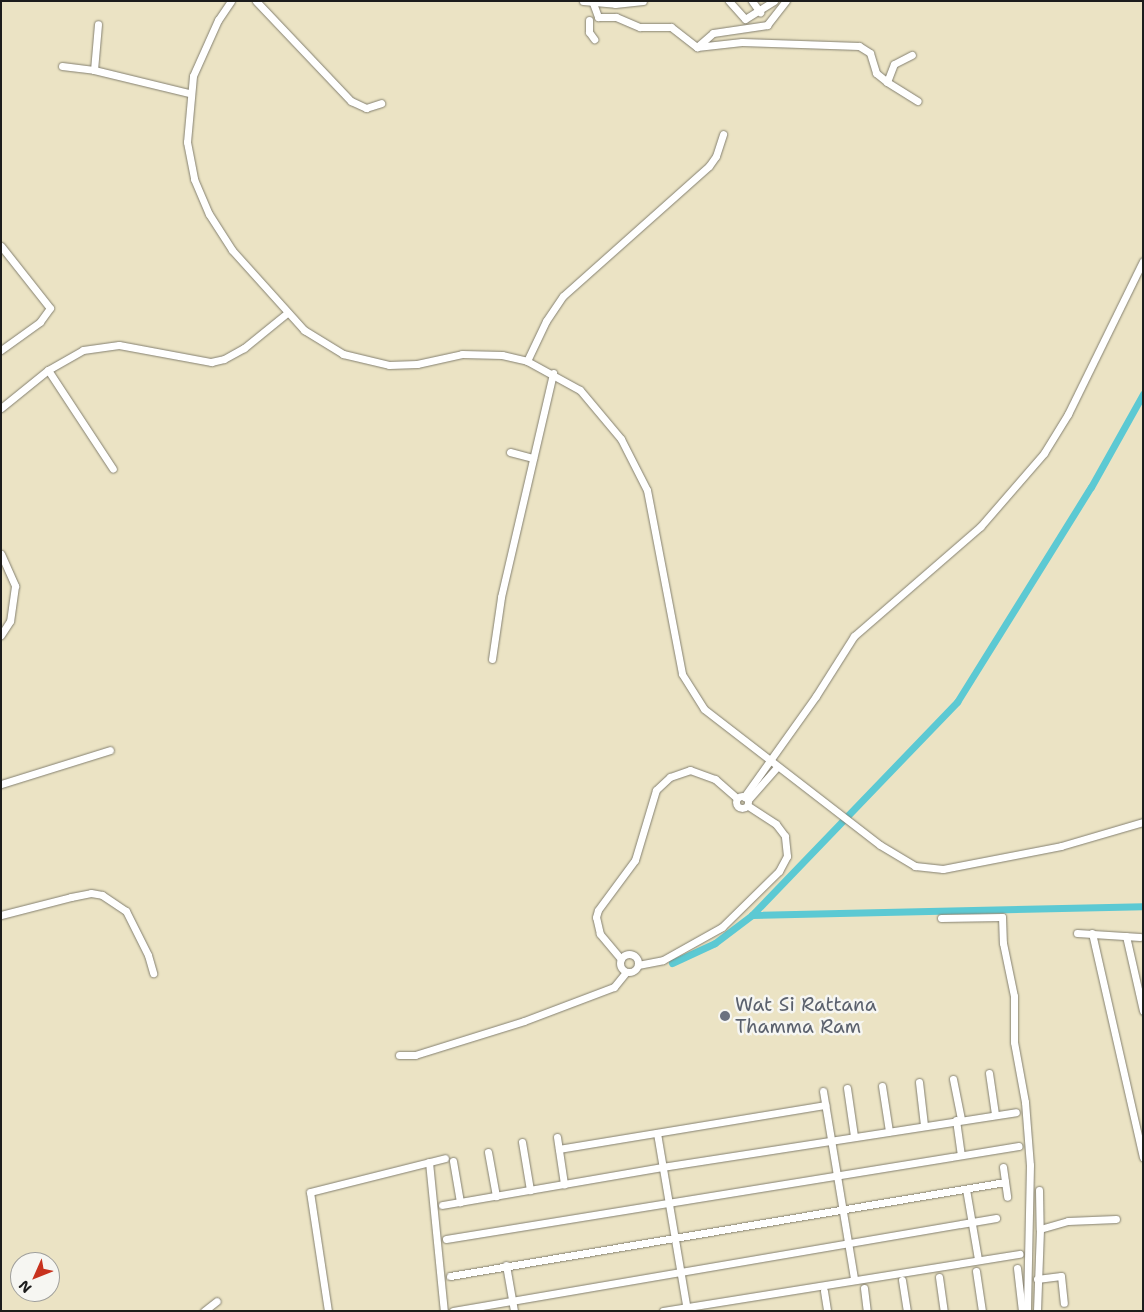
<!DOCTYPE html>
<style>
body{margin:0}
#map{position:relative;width:1144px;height:1312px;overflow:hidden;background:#ebe3c4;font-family:"Shantell Sans",sans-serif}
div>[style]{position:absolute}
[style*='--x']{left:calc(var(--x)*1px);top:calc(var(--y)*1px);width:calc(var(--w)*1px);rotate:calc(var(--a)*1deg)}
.canal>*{height:7px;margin:-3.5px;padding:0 3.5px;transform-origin:3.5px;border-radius:3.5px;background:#5cc9d3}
.roads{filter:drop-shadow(0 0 1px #848070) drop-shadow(0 0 1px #848070)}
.street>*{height:7px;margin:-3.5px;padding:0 3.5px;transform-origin:3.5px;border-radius:3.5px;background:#fff}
.street>.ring{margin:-3.5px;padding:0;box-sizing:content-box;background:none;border:7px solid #fff;border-radius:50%}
.dots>*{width:14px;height:14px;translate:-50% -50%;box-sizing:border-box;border:2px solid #f6f6f2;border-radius:50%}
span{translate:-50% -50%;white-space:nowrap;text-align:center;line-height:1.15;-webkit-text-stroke:5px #f6f6f2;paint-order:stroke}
.worship-label{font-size:19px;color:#5b616d}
.left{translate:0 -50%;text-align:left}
.frame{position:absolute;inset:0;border:2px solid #1c1c1c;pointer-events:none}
.north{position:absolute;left:10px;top:1252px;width:50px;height:50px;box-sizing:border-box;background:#f6f6f2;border:1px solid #9f9f9c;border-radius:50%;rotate:226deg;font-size:14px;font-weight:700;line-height:20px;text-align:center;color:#1c1c1c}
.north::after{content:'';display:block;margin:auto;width:18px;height:22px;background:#c8321e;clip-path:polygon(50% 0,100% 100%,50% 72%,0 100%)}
</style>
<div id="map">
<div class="canal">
<i style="--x:752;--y:915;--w:391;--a:-1.3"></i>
<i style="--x:672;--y:963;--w:47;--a:-24.9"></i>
<i style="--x:715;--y:943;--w:46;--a:-37.1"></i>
<i style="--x:752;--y:915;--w:296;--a:-46.1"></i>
<i style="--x:957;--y:702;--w:253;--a:-58.1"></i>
<i style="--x:1091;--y:487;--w:107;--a:-60.8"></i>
</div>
<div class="roads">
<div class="street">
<i style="--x:231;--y:1;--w:23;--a:124"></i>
<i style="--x:218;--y:20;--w:61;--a:114.1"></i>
<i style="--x:193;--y:76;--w:66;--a:95.2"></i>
<i style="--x:187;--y:142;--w:38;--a:79"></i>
<i style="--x:194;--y:179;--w:38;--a:67"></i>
<i style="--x:209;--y:214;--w:43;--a:57.4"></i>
<i style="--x:232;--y:250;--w:108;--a:48"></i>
<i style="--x:304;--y:330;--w:46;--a:31.6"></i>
<i style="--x:343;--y:354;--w:47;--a:13.4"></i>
<i style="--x:389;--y:365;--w:28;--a:-2"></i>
<i style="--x:417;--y:364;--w:46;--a:-12.5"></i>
<i style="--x:462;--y:354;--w:40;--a:1.4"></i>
<i style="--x:502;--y:355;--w:26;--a:13"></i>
<i style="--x:527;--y:361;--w:60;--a:28.7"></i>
<i style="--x:580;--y:390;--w:64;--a:50.1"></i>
<i style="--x:621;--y:439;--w:57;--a:63"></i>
<i style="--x:647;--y:490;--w:187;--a:79.2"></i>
<i style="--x:682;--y:674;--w:41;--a:57.8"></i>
<i style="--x:704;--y:709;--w:222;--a:37.7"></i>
<i style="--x:880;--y:845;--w:41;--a:31"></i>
<i style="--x:915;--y:866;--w:28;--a:6"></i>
<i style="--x:943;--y:869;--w:120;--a:-11"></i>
<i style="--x:1061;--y:846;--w:85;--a:-16.3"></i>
<i style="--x:256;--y:1;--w:138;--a:46.5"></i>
<i style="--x:351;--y:101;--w:17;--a:25"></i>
<i style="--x:366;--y:108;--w:16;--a:-18"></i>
<i style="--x:583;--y:1;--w:32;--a:5"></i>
<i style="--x:615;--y:4;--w:28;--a:-6"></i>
<i style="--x:729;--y:1;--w:24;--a:48"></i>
<i style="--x:745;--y:19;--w:34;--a:-32"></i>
<i style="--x:752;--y:1;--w:14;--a:54"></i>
<i style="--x:593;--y:3;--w:15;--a:70"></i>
<i style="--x:598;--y:17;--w:18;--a:0"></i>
<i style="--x:616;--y:17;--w:26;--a:23"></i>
<i style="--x:640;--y:27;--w:31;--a:0"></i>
<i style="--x:671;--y:27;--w:33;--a:38"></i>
<i style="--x:697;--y:47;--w:45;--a:-6.3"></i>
<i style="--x:742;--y:42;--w:117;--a:2"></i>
<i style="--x:859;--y:46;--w:13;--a:32"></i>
<i style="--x:870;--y:53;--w:21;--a:73"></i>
<i style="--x:876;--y:73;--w:14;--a:39"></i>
<i style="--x:887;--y:82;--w:19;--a:-69"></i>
<i style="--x:894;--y:64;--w:20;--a:-27"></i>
<i style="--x:589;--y:20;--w:12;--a:90"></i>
<i style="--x:589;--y:32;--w:9;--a:54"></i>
<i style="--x:697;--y:47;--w:21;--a:-41"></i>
<i style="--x:713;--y:33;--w:55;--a:-8.4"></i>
<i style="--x:767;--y:25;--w:31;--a:-52"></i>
<i style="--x:62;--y:66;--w:32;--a:7"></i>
<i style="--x:94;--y:70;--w:98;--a:13.6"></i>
<i style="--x:94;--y:70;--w:46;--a:-85"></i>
<i style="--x:887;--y:82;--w:36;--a:32"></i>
<i style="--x:1;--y:246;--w:79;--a:51.7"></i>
<i style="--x:50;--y:308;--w:17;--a:126"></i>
<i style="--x:40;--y:322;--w:48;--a:144.3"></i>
<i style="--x:527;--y:361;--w:44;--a:-64.6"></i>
<i style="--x:546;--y:321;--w:30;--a:-56"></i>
<i style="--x:563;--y:296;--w:195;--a:-41.7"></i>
<i style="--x:709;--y:166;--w:12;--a:-55"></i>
<i style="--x:716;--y:156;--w:23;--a:-72"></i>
<i style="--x:48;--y:370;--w:118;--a:56.7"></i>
<i style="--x:1;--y:408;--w:60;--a:-39"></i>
<i style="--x:48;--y:370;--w:40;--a:-29.7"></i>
<i style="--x:83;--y:350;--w:36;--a:-8"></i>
<i style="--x:119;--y:345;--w:94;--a:10.5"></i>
<i style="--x:211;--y:362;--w:13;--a:-13"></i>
<i style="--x:224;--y:359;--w:23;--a:-29"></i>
<i style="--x:244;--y:348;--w:55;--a:-39.1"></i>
<i style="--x:510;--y:452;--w:24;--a:15"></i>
<i style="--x:1;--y:554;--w:35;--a:66"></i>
<i style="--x:15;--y:586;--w:35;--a:98"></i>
<i style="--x:10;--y:621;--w:17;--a:123"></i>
<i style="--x:492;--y:659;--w:63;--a:-81.7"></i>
<i style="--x:501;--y:597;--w:230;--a:-76.9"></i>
<i style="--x:1;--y:784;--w:114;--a:-17.3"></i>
<i class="ring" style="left:736px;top:796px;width:5px;height:5px"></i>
<i style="--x:744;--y:797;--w:124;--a:-54.5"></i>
<i style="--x:816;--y:696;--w:71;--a:-57.7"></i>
<i style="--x:854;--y:636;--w:167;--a:-40.9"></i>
<i style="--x:980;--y:527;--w:98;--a:-49.1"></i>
<i style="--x:1044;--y:453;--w:46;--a:-58.4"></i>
<i style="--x:1068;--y:414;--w:170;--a:-63.9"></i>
<i style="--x:748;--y:800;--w:44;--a:-48.7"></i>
<i style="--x:1;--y:915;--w:72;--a:-14.4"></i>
<i style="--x:71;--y:897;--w:20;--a:-11"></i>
<i style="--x:91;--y:893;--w:11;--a:10"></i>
<i style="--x:102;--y:895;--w:29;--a:34"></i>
<i style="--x:126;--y:911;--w:49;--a:63.4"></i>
<i style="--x:148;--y:955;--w:19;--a:74"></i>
<i style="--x:941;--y:918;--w:61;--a:-0.9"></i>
<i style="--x:1002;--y:917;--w:26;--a:88"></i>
<i style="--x:1003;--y:943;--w:54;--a:78.3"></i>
<i style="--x:1014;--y:996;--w:46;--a:90"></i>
<i style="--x:1014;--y:1042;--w:61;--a:79.6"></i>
<i style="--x:1025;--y:1102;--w:63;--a:85.5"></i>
<i style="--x:1030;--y:1165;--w:146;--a:91.2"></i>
<i style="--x:1077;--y:933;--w:63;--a:3.6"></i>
<i style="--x:1092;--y:933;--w:230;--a:77.2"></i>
<i style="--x:1126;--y:936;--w:77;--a:77.2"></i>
<i class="ring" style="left:620px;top:954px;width:11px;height:11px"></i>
<i style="--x:621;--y:959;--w:33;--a:-130"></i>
<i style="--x:600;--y:934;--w:17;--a:-103"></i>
<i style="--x:596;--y:917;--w:7;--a:-74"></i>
<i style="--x:598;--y:910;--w:62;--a:-53.5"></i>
<i style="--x:635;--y:860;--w:73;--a:-73.3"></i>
<i style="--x:656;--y:790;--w:19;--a:-43"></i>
<i style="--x:670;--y:777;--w:21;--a:-19"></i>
<i style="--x:690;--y:770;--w:27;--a:20"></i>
<i style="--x:715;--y:779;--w:29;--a:41"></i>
<i style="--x:638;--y:965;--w:25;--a:-11"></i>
<i style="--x:663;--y:960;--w:68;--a:-29.2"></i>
<i style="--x:722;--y:927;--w:80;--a:-44.5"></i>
<i style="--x:779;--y:871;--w:17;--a:-62"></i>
<i style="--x:787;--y:856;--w:20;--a:-96"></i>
<i style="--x:785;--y:836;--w:15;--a:-127"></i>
<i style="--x:776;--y:824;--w:33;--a:-147"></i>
<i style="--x:399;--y:1055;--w:16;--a:0"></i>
<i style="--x:415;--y:1055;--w:114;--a:-17.3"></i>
<i style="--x:524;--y:1021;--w:96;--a:-20.7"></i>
<i style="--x:614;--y:987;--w:19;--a:-51"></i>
<i style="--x:989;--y:1073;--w:41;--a:81.7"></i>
<i style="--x:953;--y:1079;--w:41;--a:78.7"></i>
<i style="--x:919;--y:1082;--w:43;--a:83.4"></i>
<i style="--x:882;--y:1086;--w:46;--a:81.2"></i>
<i style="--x:847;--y:1088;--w:49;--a:81.7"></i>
<i style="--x:823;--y:1091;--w:191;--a:80.6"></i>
<i style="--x:956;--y:1120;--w:34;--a:82"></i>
<i style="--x:657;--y:1133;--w:180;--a:80.4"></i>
<i style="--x:557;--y:1137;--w:48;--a:81.5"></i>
<i style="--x:522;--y:1142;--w:49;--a:80.5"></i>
<i style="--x:559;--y:1149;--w:270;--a:-9.4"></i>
<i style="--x:488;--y:1152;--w:45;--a:79.7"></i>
<i style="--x:453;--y:1161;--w:42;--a:80.3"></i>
<i style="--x:429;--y:1162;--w:150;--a:84.3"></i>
<i style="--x:1003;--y:1167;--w:30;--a:82"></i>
<i style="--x:966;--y:1189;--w:71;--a:80.3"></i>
<i style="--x:1039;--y:1190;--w:39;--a:89"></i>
<i style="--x:442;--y:1205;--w:223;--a:-9.8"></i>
<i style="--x:662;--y:1167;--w:358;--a:-8.8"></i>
<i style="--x:446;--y:1239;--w:580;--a:-9.22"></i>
<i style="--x:506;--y:1265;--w:47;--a:80.1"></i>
<i style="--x:1017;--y:1268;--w:43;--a:83.4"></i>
<i style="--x:976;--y:1271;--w:40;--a:81.5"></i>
<i style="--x:450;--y:1276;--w:563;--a:-9.61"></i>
<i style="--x:939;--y:1277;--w:34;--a:82"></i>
<i style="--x:1037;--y:1279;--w:24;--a:-7"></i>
<i style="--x:1061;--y:1276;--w:27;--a:84"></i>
<i style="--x:902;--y:1280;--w:31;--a:81"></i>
<i style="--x:864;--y:1288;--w:23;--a:83"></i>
<i style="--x:824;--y:1291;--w:20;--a:81"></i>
<i style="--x:204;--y:1311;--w:16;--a:-38"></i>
<i style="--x:328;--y:1311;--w:120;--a:-98.6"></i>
<i style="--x:310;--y:1192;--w:139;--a:-14.1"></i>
<i style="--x:453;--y:1311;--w:551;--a:-9.72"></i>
<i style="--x:663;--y:1311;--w:361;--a:-9.1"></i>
<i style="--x:1037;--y:1311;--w:82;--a:-87.9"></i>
<i style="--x:1040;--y:1229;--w:29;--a:-16"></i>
<i style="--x:1068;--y:1221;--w:48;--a:-2.4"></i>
</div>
</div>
<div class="dots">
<i style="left:725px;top:1016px;background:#6b7280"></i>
</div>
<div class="worship-label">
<span class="left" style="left:735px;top:1016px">Wat Si Rattana<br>Thamma Ram</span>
</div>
<div class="frame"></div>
<div class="north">N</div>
</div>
